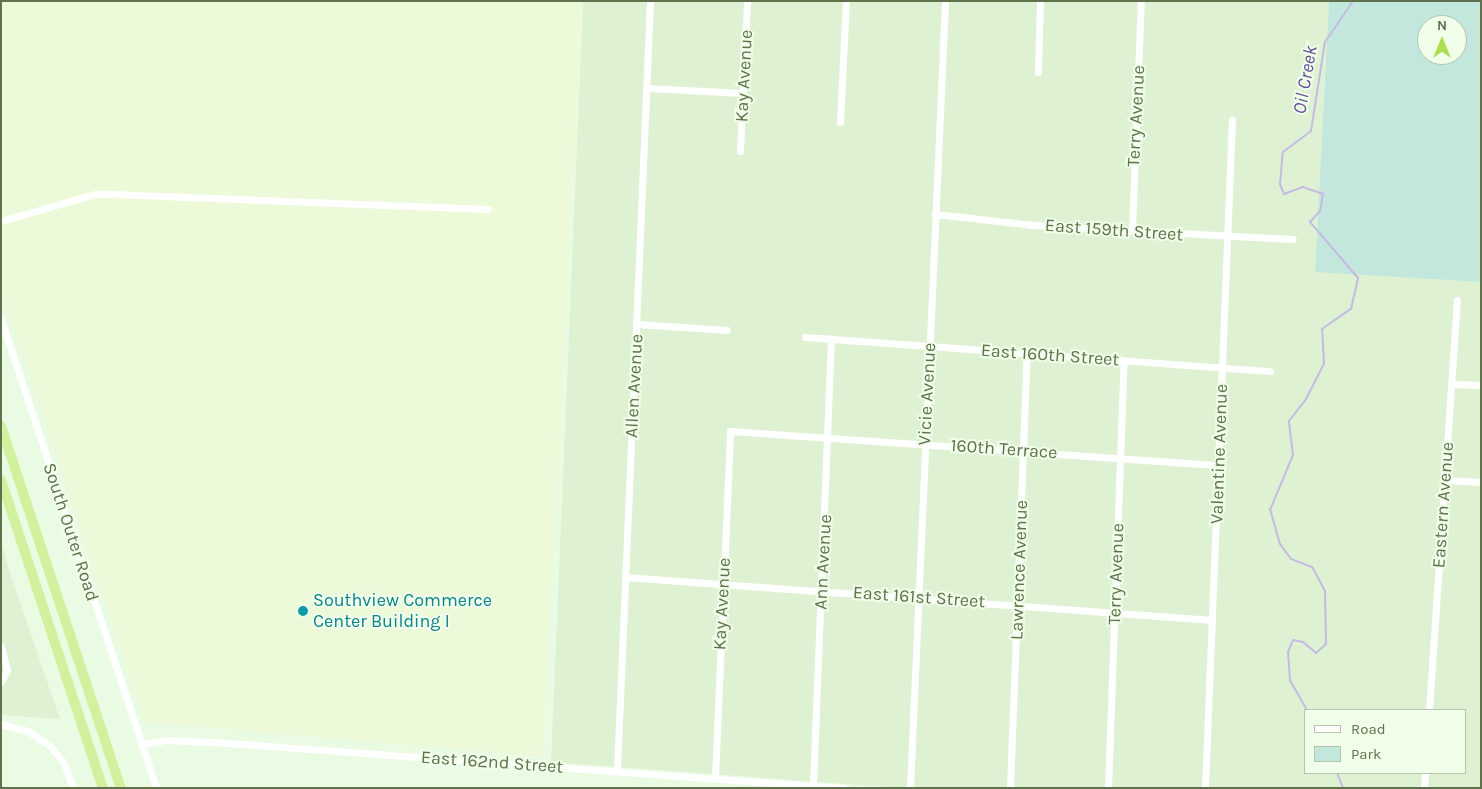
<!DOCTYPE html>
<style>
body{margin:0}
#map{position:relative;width:1482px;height:789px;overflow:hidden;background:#eafbe4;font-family:Karla,sans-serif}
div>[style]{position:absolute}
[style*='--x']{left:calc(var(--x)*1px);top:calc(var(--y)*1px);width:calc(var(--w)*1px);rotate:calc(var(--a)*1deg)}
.residential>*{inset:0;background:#def2d3}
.commercial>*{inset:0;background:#ecfad9}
.green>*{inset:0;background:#c4e7dd}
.stream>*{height:2px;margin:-1px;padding:0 1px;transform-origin:1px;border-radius:1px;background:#c5bae3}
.minor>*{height:7px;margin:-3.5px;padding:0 3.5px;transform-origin:3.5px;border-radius:3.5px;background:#fff}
.highway>*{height:10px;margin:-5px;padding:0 5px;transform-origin:5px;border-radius:5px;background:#d2f19f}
.dots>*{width:14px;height:14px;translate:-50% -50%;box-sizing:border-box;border:2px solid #f0feea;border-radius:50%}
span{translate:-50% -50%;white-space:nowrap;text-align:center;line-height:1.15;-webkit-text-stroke:4px #f0feea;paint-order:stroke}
.street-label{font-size:18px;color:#5f724c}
.culture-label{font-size:18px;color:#0d838f}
.left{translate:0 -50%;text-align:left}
.water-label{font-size:19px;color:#655098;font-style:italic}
.frame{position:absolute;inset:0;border:2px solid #5f724c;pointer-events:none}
.legend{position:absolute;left:1304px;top:709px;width:162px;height:65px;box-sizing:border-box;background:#f0feea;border:1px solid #b6c6ab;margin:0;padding:6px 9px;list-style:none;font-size:15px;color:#5f724c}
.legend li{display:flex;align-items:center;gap:10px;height:25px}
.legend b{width:25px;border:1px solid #b6c6ab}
.north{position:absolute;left:1417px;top:15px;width:50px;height:50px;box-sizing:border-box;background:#f0feea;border:1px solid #b6c6ab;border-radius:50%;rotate:0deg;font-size:14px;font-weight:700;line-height:20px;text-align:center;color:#5f724c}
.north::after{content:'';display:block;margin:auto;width:18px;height:22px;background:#addd51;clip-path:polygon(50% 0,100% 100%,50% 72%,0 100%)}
</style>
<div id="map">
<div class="residential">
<i style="clip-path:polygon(evenodd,583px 1px,1329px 1px,1315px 271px,1481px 282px,1481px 788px,898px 788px,551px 762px,583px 1px,1306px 710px,1466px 710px,1466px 773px,1306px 773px,1306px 710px)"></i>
<i style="clip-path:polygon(1px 542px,10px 573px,60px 719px,1px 715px)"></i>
</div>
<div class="commercial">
<i style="clip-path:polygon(1px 1px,582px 1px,543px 757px,144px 722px,1px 290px)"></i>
</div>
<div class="green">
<i style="clip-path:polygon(evenodd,1329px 1px,1481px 1px,1481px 282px,1315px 272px,1329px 1px,1427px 25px,1457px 25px,1457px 55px,1427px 55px,1427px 25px)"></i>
</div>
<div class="stream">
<i style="--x:1307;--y:710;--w:34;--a:-120"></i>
<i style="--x:1290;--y:680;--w:28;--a:-94"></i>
<i style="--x:1288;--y:652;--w:13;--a:-67"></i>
<i style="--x:1293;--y:640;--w:10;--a:11"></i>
<i style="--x:1303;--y:642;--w:17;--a:40"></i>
<i style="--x:1316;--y:653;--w:13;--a:-42"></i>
<i style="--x:1326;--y:644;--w:53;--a:-91.1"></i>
<i style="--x:1325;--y:591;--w:27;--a:-118"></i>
<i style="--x:1312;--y:567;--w:22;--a:-159"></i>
<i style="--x:1291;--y:559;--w:19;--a:-126"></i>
<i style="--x:1280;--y:544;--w:35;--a:-106"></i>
<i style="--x:1270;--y:510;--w:60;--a:-67.3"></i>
<i style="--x:1293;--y:455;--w:34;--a:-97"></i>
<i style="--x:1289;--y:421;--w:28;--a:-52"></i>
<i style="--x:1306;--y:399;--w:39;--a:-63"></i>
<i style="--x:1324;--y:364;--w:35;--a:-93"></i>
<i style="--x:1322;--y:329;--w:35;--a:-35"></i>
<i style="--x:1351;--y:309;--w:32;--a:-77"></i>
<i style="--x:1358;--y:278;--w:74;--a:-130.6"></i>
<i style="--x:1310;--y:222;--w:15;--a:-48"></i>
<i style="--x:1320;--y:211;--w:17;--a:-80"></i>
<i style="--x:1323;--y:194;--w:21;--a:-161"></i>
<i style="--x:1303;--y:187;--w:20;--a:160"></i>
<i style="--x:1284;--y:194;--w:11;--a:-112"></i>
<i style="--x:1280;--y:184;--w:32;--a:-85"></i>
<i style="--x:1283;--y:152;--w:35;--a:-37"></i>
<i style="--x:1311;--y:131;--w:90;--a:-81.1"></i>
<i style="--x:1325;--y:42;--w:50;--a:-55.7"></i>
<i style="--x:1337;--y:773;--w:16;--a:68"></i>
</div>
<div class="minor">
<i style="--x:1038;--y:72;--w:71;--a:-88.4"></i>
<i style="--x:647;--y:88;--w:96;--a:3"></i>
<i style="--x:840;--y:122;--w:121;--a:-87.2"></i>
<i style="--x:740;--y:151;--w:150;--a:-87.3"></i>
<i style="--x:935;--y:214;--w:99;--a:6.4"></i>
<i style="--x:1033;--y:225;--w:260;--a:3.1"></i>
<i style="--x:1;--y:221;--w:98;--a:-16"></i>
<i style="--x:95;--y:194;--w:18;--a:0"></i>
<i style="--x:113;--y:194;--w:375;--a:2.3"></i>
<i style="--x:1132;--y:231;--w:230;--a:-87.8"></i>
<i style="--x:1;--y:319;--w:494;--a:71.7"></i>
<i style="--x:637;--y:324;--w:90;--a:3.8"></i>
<i style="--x:805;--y:337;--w:466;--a:4.2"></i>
<i style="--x:1452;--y:384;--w:29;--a:2"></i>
<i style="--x:1445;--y:480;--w:36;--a:3"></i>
<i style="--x:625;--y:577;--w:589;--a:4.19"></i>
<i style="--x:1;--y:646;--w:25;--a:76"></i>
<i style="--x:7;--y:670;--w:13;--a:117"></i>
<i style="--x:1429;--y:710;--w:411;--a:-86.1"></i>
<i style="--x:1;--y:724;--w:28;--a:15"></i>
<i style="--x:28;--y:731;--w:27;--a:34"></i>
<i style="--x:50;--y:746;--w:22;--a:51"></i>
<i style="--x:64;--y:763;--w:27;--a:70"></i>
<i style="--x:141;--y:745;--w:25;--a:-12"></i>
<i style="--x:165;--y:740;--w:48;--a:2.4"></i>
<i style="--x:213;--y:742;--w:632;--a:4.18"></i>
<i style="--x:617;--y:770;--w:770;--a:-87.54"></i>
<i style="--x:715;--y:778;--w:347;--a:-87.5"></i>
<i style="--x:730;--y:431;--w:490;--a:4"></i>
<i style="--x:813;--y:785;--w:447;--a:-87.7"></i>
<i style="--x:910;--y:788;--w:788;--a:-87.45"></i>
<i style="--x:1010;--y:788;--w:435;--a:-87.8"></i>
<i style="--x:1108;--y:788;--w:427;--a:-87.9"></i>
<i style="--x:1205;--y:788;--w:669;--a:-87.69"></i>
<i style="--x:1424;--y:788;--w:15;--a:-86"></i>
</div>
<div class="highway">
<i style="--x:1;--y:426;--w:381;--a:71.7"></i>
<i style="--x:1;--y:480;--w:324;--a:71.7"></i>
</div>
<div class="dots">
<i style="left:303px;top:611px;background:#0f9aa8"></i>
</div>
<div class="street-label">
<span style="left:744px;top:76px;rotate:-87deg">Kay Avenue</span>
<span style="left:1136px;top:116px;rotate:-87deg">Terry Avenue</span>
<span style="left:1114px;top:230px;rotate:4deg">East 159th Street</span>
<span style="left:1050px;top:355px;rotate:4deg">East 160th Street</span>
<span style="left:634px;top:386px;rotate:-87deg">Allen Avenue</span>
<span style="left:927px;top:394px;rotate:-87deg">Vicie Avenue</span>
<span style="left:1004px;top:449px;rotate:4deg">160th Terrace</span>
<span style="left:1219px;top:454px;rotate:-88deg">Valentine Avenue</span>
<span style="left:1443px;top:505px;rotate:-86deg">Eastern Avenue</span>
<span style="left:71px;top:532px;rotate:72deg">South Outer Road</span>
<span style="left:823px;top:562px;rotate:-87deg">Ann Avenue</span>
<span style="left:1019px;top:570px;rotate:-88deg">Lawrence Avenue</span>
<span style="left:1116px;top:574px;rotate:-88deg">Terry Avenue</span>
<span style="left:919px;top:597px;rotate:4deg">East 161st Street</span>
<span style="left:722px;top:604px;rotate:-87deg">Kay Avenue</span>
<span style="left:492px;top:762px;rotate:4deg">East 162nd Street</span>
</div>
<div class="culture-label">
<span class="left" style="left:313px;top:611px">Southview Commerce<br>Center Building I</span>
</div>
<div class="water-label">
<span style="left:1306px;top:80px;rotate:-80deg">Oil Creek</span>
</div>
<div class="frame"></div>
<ul class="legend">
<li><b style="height:6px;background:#fff"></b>Road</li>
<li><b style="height:14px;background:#c4e7dd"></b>Park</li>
</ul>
<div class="north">N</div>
</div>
